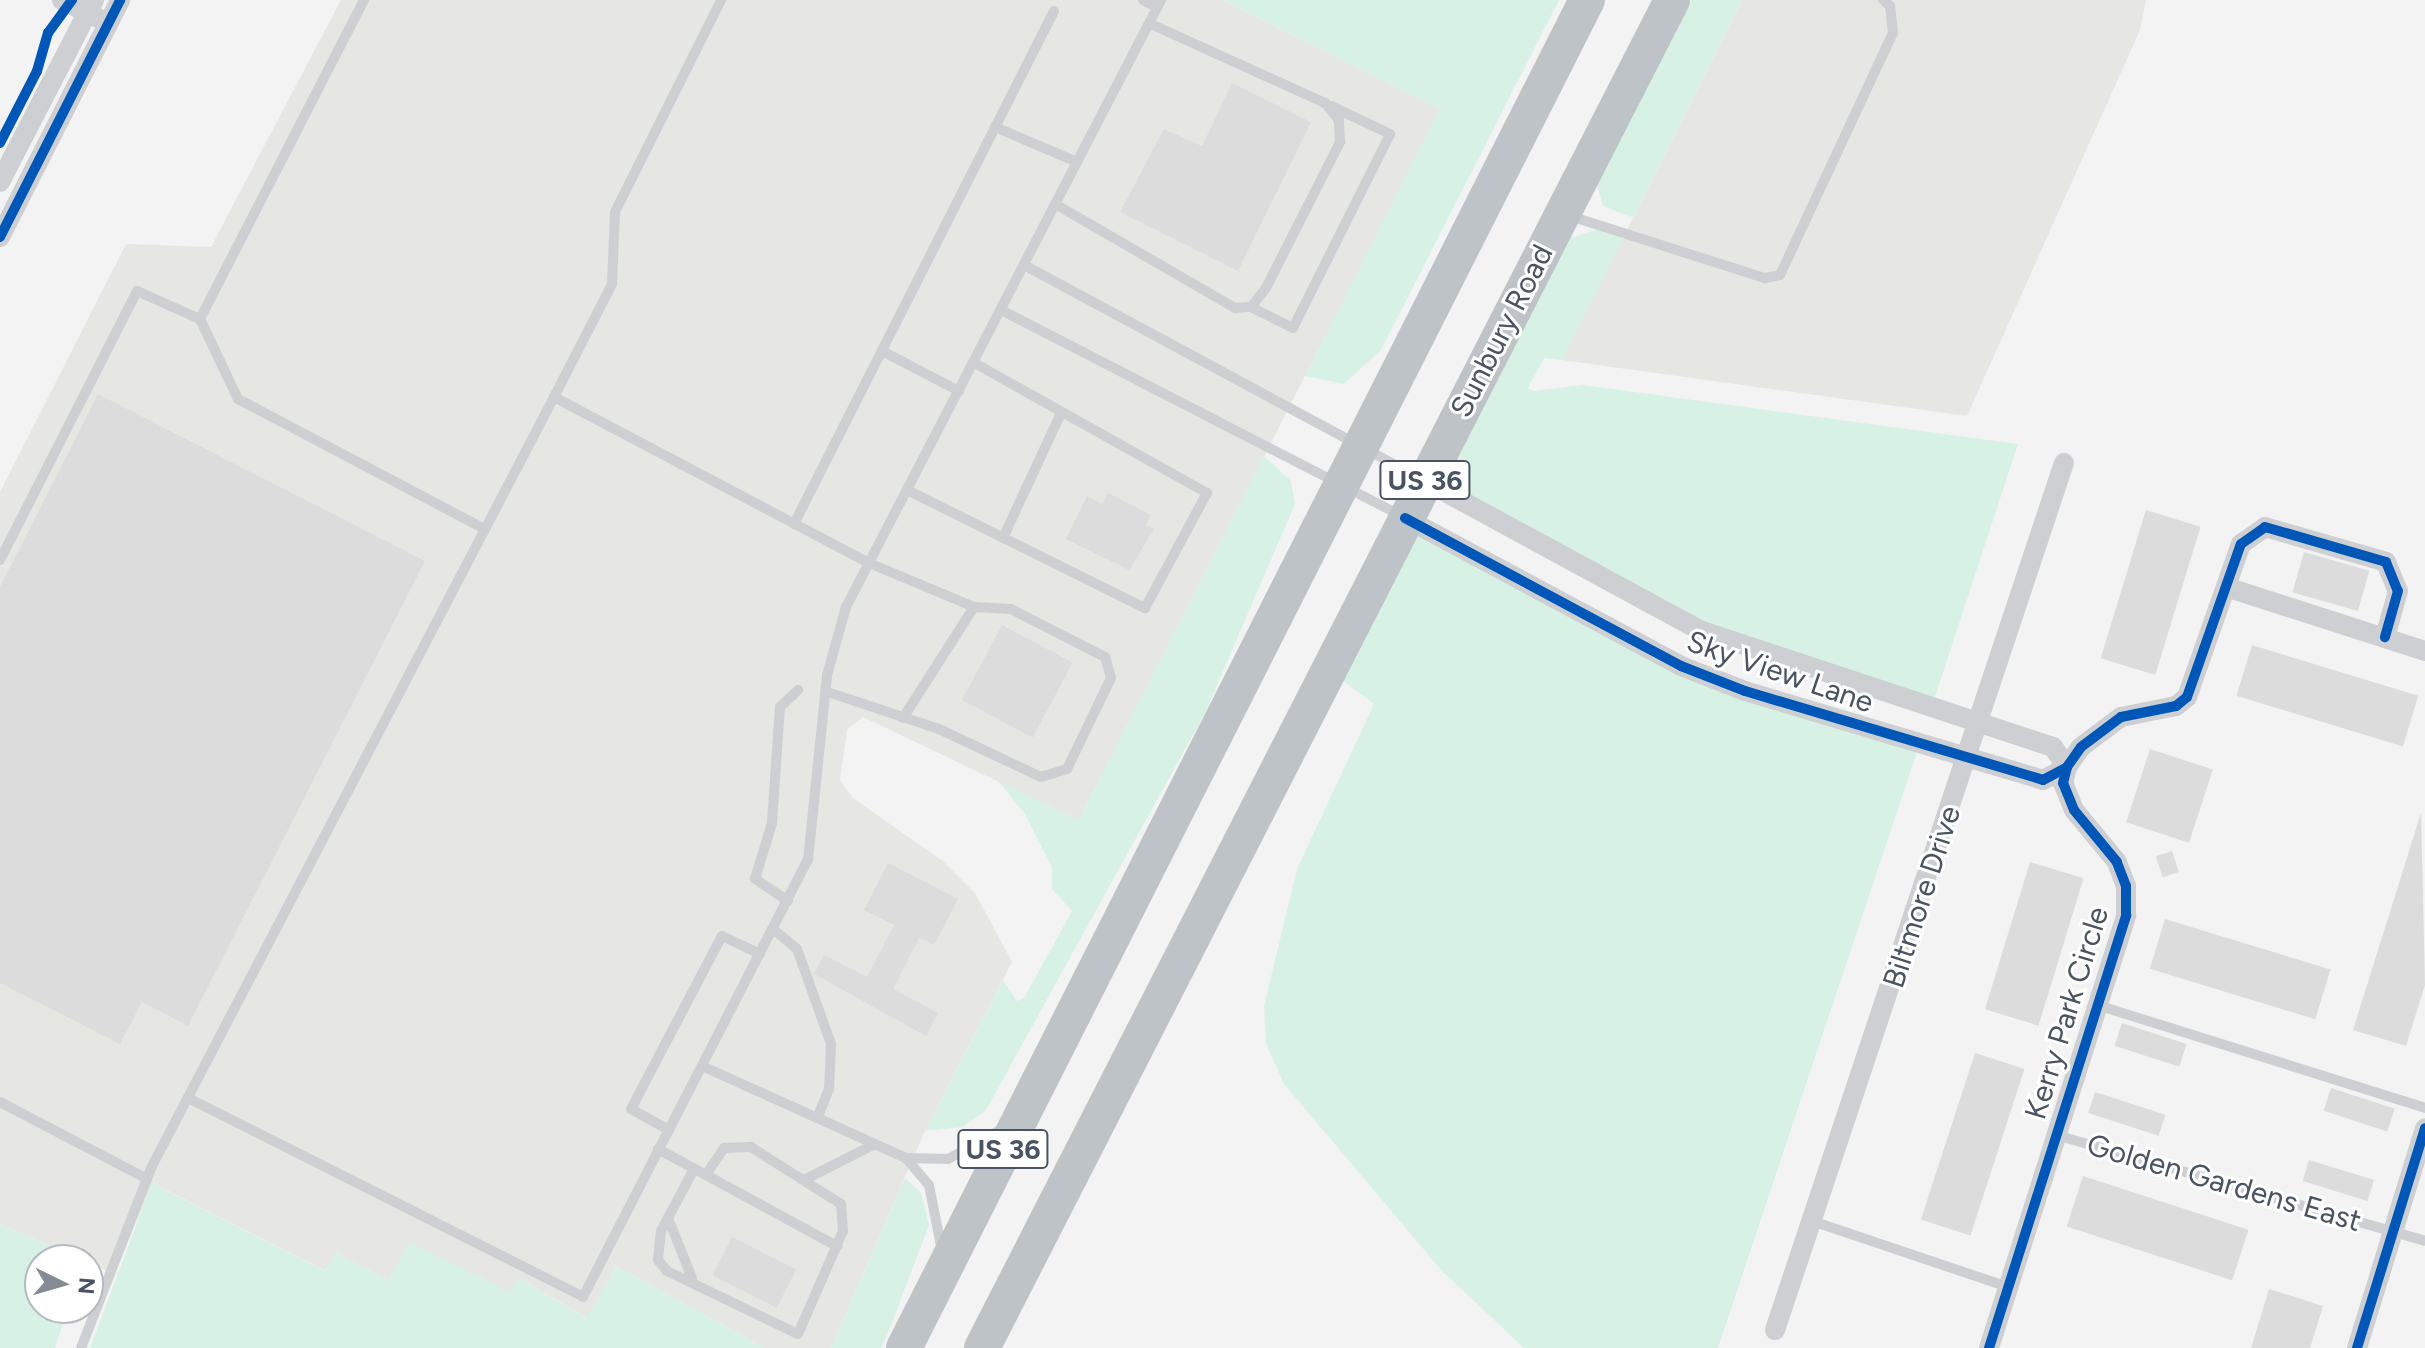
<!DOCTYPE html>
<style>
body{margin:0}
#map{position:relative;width:2425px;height:1348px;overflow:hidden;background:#f3f3f3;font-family:Figtree,sans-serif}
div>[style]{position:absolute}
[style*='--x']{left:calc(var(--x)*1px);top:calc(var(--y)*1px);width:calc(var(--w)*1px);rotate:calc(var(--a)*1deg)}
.commercial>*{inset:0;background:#e6e7e2}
.green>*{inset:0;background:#d7f2e5}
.building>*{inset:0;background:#dcdcdd;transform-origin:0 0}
.lane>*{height:10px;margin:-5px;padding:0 5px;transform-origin:5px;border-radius:5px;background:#cdcfd2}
.street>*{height:20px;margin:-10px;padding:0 10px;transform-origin:10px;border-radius:10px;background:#cdcfd2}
.highway>*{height:36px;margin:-18px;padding:0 18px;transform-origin:18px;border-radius:18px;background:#bec3c8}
.cycleway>*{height:10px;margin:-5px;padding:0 5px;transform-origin:5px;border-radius:5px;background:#0057b8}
span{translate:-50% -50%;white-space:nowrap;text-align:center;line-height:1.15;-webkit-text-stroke:6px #fff;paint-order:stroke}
.shield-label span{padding:2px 6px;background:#fff;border:2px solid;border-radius:6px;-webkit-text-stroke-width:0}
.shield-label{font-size:28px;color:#495361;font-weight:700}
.street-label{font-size:30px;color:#495361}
.north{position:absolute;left:24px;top:1244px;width:80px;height:80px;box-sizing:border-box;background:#fff;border:2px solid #b6bac0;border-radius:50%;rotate:95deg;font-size:22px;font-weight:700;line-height:32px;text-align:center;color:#495361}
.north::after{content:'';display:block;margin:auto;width:28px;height:36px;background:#848b94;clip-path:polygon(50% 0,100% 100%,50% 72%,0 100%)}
</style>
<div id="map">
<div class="commercial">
<i style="clip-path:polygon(341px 0,1223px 0,1441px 109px,1079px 820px,863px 717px,847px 730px,840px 780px,853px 798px,944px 862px,975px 893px,1012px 962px,925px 1131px,831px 1348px,765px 1348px,616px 1266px,588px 1318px,518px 1278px,512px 1293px,409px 1243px,389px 1280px,336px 1253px,326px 1271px,153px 1183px,114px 1274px,0 1224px,0 492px,126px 244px,211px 247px)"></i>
<i style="clip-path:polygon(1742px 0,2146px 0,2140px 30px,1967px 416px,1562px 360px)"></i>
</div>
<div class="green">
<i style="clip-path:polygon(1223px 0,1559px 0,1381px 350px,1344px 384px,1305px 376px,1440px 109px)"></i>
<i style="clip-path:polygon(1691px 0,1742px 0,1633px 218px,1603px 206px,1596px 182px)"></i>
<i style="clip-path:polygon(1598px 229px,1624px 237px,1562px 360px,1544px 358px,1528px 388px,1533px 391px,1583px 385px,2018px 444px,1933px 703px,1706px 625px,1439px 483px,1565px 240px)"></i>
<i style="clip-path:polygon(1264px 456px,1291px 481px,1295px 504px,1205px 713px,986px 1110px,963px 1127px,925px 1131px,1003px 980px,1017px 1001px,1024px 998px,1072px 911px,1052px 889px,1052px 867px,1025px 814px,998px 781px,1079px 820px)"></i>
<i style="clip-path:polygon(1414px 531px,1663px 666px,1918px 749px,1718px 1348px,1524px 1348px,1442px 1271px,1284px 1084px,1266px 1044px,1264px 1006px,1297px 869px,1374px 704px,1339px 678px)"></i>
<i style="clip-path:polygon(905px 1178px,921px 1193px,929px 1225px,888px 1333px,881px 1348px,831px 1348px)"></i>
<i style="clip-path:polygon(152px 1183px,325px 1271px,336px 1253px,389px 1280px,409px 1242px,511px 1292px,518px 1278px,587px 1318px,616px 1266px,765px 1348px,90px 1348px)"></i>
<i style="clip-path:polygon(0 1224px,81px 1260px,40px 1260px,40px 1308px,68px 1308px,55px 1348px,0 1348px)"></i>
</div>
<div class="building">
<i style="clip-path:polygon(1232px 83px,1311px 122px,1238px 271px,1120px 212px,1164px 129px,1202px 146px)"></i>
<i style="clip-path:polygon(98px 394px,425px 561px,188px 1026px,142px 1002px,120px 1044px,0 983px,0 587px)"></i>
<i style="clip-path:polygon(1108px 493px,1151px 515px,1146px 525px,1154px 529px,1129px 570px,1066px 539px,1087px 496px,1102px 504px)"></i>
<i style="left:2146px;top:510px;width:57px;height:155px;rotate:17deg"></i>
<i style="left:2304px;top:552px;width:68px;height:42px;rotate:16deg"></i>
<i style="left:1002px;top:625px;width:80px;height:85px;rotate:28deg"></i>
<i style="left:2252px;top:645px;width:174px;height:53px;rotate:17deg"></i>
<i style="left:2150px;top:749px;width:66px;height:77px;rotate:18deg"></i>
<i style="clip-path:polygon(2421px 813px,2425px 985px,2406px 1046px,2353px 1030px)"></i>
<i style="left:2172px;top:851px;width:22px;height:17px;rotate:72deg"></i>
<i style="left:2030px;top:862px;width:56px;height:154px;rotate:17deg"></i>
<i style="clip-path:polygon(888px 863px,958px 899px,934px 945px,919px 938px,893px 989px,938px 1013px,926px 1036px,814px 974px,824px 955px,867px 977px,894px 925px,864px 910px)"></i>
<i style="left:2165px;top:919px;width:173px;height:52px;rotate:17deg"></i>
<i style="left:2122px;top:1023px;width:68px;height:24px;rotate:18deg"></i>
<i style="left:1975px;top:1053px;width:52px;height:175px;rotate:18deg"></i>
<i style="left:2331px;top:1088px;width:67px;height:24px;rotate:18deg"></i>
<i style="left:2095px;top:1092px;width:74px;height:22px;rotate:18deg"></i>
<i style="left:2309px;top:1160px;width:68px;height:22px;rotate:17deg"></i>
<i style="left:2083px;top:1176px;width:174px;height:53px;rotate:18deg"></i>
<i style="left:732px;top:1237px;width:72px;height:43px;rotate:27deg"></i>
<i style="clip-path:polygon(2269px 1289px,2323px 1306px,2310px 1348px,2251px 1348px)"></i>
</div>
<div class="lane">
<i style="--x:1143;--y:0;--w:16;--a:27"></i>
<i style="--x:995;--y:127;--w:89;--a:23.1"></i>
<i style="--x:1055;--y:204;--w:208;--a:30"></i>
<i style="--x:1235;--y:308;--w:16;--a:-4"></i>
<i style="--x:1251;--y:307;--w:24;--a:-52"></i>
<i style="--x:1266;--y:288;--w:164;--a:-63.1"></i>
<i style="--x:1340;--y:142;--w:22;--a:-93"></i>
<i style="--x:1339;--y:120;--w:22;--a:-129"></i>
<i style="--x:1325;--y:103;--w:193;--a:-155.6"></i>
<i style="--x:1567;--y:215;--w:208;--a:17.7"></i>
<i style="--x:1765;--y:278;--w:15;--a:-11"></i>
<i style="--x:1780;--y:275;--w:267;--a:-65"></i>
<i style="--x:1893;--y:33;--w:27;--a:-96"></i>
<i style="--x:1890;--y:6;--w:9;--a:-139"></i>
<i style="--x:1024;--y:265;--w:449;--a:28.3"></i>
<i style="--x:1251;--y:307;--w:47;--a:26.6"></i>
<i style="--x:1293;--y:328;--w:217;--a:-63.4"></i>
<i style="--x:1390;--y:134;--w:65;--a:-154.6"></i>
<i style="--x:1001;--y:310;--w:451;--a:27.2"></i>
<i style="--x:200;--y:319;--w:359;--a:-62.8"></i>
<i style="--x:882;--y:351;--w:87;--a:27.5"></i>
<i style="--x:554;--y:397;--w:127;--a:-62.8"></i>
<i style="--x:612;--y:284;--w:72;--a:-87.6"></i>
<i style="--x:615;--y:212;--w:237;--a:-63.4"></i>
<i style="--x:907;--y:490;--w:266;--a:26.4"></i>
<i style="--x:1145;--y:608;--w:131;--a:-61.7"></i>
<i style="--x:1207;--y:493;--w:267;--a:-150.8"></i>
<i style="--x:794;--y:524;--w:575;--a:-63.12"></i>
<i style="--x:1003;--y:538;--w:138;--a:-65.1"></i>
<i style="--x:0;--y:560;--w:302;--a:-63"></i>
<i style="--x:137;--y:291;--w:69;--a:24"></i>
<i style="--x:200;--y:319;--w:89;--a:64.6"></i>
<i style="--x:238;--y:399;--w:279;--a:27.8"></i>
<i style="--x:903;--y:718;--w:132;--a:-57.4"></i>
<i style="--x:788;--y:901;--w:40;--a:-146"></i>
<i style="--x:755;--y:879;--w:59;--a:-73.1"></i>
<i style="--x:772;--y:823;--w:116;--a:-86.1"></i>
<i style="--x:780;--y:707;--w:25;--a:-43"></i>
<i style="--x:773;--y:929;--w:31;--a:40"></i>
<i style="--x:797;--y:949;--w:101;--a:70.3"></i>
<i style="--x:831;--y:1044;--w:45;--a:92.5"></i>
<i style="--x:829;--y:1089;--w:31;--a:112"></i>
<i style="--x:2097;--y:1005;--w:344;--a:17.4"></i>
<i style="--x:702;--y:1066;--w:224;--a:24.3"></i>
<i style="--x:906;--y:1158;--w:42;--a:1.4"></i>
<i style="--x:948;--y:1159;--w:60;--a:-29.1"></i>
<i style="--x:188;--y:1098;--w:442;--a:26.7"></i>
<i style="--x:583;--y:1297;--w:492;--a:-62.8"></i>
<i style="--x:808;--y:860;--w:186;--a:-84.1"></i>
<i style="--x:827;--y:675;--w:71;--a:-74.4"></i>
<i style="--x:846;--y:607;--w:684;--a:-62.57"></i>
<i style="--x:0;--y:1102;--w:166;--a:27.6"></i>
<i style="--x:669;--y:1130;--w:43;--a:-151.1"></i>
<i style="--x:631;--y:1109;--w:195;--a:-62.3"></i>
<i style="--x:722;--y:936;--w:42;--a:25.3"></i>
<i style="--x:2056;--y:1135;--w:384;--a:16"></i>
<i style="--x:658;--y:1149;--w:204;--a:28.5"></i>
<i style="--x:906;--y:1158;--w:35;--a:50"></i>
<i style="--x:929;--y:1185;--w:62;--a:78.9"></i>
<i style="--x:694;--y:1169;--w:70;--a:118"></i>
<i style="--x:661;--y:1231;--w:29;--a:96"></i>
<i style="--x:658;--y:1260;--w:14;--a:51"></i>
<i style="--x:667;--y:1271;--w:145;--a:25.7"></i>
<i style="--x:798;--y:1334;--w:112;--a:-66.4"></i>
<i style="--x:843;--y:1231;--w:27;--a:-94"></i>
<i style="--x:841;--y:1204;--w:107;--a:-147.7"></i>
<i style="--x:751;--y:1147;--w:27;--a:178"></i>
<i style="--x:724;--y:1148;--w:32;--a:124"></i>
<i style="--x:806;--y:1179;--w:77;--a:-26.9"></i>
<i style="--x:668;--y:1218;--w:65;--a:68.2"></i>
<i style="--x:1815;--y:1222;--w:204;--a:18.6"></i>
<i style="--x:81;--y:1348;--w:193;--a:-68.7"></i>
<i style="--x:151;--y:1168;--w:870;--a:-62.4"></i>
<i style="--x:554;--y:397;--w:356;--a:27.8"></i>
<i style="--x:869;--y:563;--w:114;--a:22.7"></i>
<i style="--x:974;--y:607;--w:37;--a:3"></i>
<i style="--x:1011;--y:609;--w:106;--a:27.1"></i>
<i style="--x:1105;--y:657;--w:22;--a:74"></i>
<i style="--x:1111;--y:678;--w:101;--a:115.8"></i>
<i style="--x:1067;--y:769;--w:27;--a:163"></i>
<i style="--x:1041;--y:777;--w:113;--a:-154.8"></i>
<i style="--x:939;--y:729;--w:120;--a:-161.6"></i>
</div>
<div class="street">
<i style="--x:62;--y:0;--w:40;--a:26.6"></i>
<i style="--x:0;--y:182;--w:205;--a:-62.7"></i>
<i style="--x:0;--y:237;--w:266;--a:-63.1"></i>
<i style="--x:1425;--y:481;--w:312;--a:28.5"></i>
<i style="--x:1699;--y:630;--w:373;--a:18.3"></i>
<i style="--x:2053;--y:747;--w:24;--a:55"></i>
<i style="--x:1405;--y:518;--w:313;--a:28.2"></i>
<i style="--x:1681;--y:666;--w:69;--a:21.3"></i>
<i style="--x:1745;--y:691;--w:311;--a:16.6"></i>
<i style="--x:2043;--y:780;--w:27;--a:-28"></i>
<i style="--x:2226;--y:587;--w:209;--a:17.8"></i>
<i style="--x:1775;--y:1330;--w:914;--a:-71.57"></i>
<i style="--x:1989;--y:1348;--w:454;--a:-72.4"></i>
<i style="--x:2126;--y:915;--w:29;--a:-90"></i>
<i style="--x:2126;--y:886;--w:26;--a:-111"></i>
<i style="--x:2117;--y:862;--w:67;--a:-129.6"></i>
<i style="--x:2074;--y:810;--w:29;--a:-112"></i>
<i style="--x:2063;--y:783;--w:16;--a:-76"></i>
<i style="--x:2067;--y:767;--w:24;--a:-55"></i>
<i style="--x:2081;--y:747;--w:50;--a:-36.9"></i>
<i style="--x:2121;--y:717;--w:56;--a:-11.3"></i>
<i style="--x:2176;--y:706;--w:14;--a:-39"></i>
<i style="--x:2187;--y:697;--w:162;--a:-70.6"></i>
<i style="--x:2241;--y:544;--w:29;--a:-35"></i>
<i style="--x:2265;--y:527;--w:126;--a:16.1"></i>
<i style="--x:2386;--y:562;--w:31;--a:68"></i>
<i style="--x:2398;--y:591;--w:48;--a:105.8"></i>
<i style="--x:2357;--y:1348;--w:230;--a:-72.8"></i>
</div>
<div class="highway">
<i style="--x:904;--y:1348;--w:1511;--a:-63.13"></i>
<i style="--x:982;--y:1348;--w:1514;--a:-62.89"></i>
</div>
<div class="cycleway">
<i style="--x:0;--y:143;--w:81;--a:-62.8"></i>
<i style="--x:37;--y:71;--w:40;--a:-74"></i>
<i style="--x:48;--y:33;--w:41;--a:-54"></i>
<i style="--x:0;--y:237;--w:266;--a:-63.1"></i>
<i style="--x:1405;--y:518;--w:313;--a:28.2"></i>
<i style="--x:1681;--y:666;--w:69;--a:21.3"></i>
<i style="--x:1745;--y:691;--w:311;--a:16.6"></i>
<i style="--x:2043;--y:780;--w:27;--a:-28"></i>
<i style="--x:1989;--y:1348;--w:454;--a:-72.4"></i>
<i style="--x:2126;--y:915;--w:29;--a:-90"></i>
<i style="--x:2126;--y:886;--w:26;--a:-111"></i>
<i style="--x:2117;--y:862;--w:67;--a:-129.6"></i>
<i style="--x:2074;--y:810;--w:29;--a:-112"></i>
<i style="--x:2063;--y:783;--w:16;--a:-76"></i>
<i style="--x:2067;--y:767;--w:24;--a:-55"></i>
<i style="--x:2081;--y:747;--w:50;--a:-36.9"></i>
<i style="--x:2121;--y:717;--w:56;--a:-11.3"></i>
<i style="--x:2176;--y:706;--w:14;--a:-39"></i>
<i style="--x:2187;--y:697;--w:162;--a:-70.6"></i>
<i style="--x:2241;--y:544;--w:29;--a:-35"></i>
<i style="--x:2265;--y:527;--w:126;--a:16.1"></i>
<i style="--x:2386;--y:562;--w:31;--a:68"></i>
<i style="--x:2398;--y:591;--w:48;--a:105.8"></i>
<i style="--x:2357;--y:1348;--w:230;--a:-72.8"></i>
</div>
<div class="shield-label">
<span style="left:1425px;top:480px">US 36</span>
<span style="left:1003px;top:1149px">US 36</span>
</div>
<div class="street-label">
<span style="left:1502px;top:331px;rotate:-63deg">Sunbury Road</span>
<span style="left:1780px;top:672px;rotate:19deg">Sky View Lane</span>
<span style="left:1922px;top:897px;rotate:-72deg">Biltmore Drive</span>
<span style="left:2067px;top:1013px;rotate:-73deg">Kerry Park Circle</span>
<span style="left:2224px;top:1183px;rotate:16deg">Golden Gardens East</span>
</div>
<div class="north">N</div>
</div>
